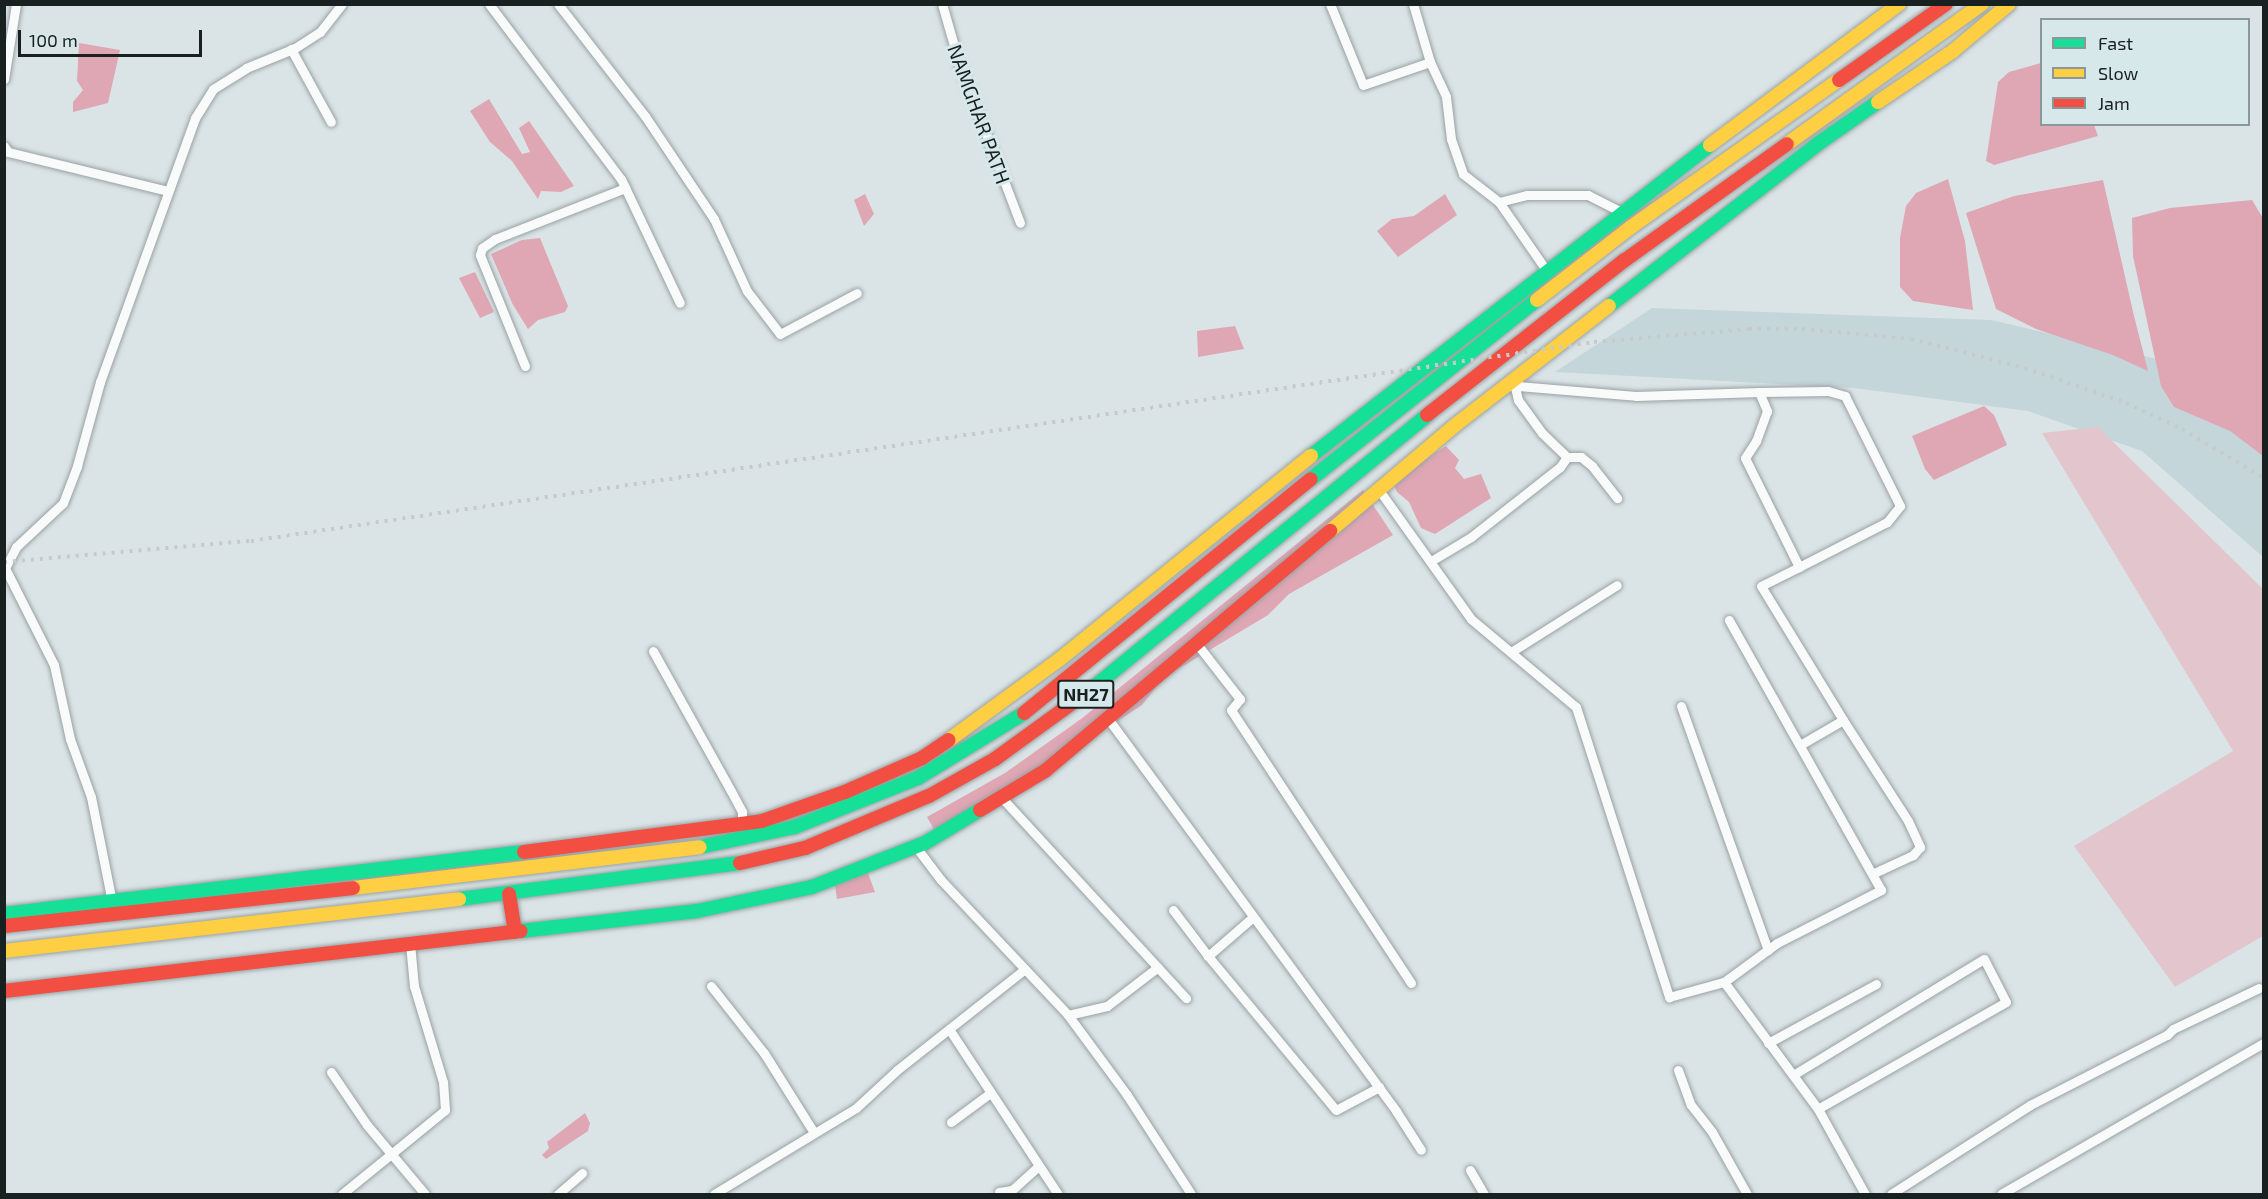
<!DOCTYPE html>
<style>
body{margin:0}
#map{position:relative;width:2268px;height:1199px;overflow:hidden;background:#dae4e6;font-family:"Exo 2",sans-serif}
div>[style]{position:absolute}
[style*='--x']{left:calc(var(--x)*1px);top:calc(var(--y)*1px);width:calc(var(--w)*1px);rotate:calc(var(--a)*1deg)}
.built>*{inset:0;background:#c4d6d9}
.green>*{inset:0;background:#e3c6cd}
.water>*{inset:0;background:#dfa6b4}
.roads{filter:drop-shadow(0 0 2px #9aa1a3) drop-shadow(0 0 2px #9aa1a3)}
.street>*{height:9px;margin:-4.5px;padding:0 4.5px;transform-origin:4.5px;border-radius:4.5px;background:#f9fbfb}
.fast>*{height:14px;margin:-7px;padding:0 7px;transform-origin:7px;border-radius:7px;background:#16e098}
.slow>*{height:14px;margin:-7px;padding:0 7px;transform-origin:7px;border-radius:7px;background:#ffcf43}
.jam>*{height:14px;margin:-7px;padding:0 7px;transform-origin:7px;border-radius:7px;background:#f24e42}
.rail>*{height:4px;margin-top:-2px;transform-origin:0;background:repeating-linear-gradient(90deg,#c7caca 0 3px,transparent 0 9px)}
span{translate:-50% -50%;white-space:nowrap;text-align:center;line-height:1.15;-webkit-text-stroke:6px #d6e8ea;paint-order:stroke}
.shield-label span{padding:2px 4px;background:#d6e8ea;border:2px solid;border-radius:4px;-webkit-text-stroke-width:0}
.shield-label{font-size:18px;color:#192020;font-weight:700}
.street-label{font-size:20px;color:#192020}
.frame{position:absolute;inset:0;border:6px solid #192020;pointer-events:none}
.legend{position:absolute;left:2040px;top:18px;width:210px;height:108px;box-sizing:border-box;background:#d6e8ea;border:2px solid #8a9899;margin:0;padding:8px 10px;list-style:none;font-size:18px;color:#192020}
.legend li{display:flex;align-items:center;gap:12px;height:30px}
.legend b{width:30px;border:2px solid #8a9899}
.scale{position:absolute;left:18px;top:30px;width:184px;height:27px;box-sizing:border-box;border:3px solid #192020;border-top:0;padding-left:8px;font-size:18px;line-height:21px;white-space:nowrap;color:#192020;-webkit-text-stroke:4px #d6e8ea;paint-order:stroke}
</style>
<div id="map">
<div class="built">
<i style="clip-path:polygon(1652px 308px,1991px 320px,2263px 384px,2263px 557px,2142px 451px,2028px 411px,1854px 388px,1555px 372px)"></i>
</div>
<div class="green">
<i style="clip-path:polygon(2098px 427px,2263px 589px,2263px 936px,2175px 987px,2074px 846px,2233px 751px,2042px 433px)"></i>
</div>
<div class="water">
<i style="clip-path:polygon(79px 43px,120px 50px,108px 103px,73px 112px,73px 102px,83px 90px,77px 81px)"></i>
<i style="clip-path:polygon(2041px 63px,2042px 124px,2094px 125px,2098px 136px,1994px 165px,1986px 161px,1998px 82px,2009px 72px)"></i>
<i style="clip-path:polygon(489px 99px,522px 154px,530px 152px,519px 128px,529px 121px,574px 186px,561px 192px,541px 191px,538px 199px,512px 161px,490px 142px,470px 111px)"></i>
<i style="clip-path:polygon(1948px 179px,1965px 241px,1973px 310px,1913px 301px,1900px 287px,1900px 238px,1906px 206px,1916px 193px)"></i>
<i style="clip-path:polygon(2103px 180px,2134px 316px,2148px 371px,2113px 355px,2036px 329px,1996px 309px,1966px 213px,2014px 196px)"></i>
<i style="clip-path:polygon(865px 194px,874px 214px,864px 226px,854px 200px)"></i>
<i style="clip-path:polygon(1445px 194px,1457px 215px,1398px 257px,1377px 231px,1392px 219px,1414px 216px)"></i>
<i style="clip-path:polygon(2252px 200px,2264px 220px,2263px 456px,2230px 431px,2174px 407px,2161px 386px,2133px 256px,2132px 218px,2170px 208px)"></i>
<i style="clip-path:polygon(540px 238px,568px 306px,565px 312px,538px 320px,528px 329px,513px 305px,491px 254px,522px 240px)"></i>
<i style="clip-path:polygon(475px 272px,494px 312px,480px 318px,459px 278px)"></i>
<i style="clip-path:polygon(1235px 326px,1244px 349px,1198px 357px,1197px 331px)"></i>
<i style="clip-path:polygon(1984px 406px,1994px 415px,2007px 445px,1934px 480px,1925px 469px,1912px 436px)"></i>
<i style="clip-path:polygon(1446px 446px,1459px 460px,1455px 468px,1464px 479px,1481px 474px,1491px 498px,1435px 534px,1421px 528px,1409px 502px,1397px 492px,1392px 481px)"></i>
<i style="clip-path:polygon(1363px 490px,1393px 535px,1289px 594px,1268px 615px,1163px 678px,1142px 705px,939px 838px,927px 817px,1005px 773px,1081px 719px)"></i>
<i style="clip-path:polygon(866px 868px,875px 892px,837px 899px,833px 872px)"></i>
<i style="clip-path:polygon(585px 1113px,590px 1123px,588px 1131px,546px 1159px,542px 1155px,549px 1148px,547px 1142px)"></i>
</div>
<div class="roads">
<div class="street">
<i style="--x:489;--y:4;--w:219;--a:53"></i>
<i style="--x:621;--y:179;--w:137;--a:64.6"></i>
<i style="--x:558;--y:4;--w:142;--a:52.2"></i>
<i style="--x:645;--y:116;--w:124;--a:56.2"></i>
<i style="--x:714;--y:219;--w:79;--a:65.4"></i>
<i style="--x:747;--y:291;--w:54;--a:52.5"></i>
<i style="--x:780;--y:334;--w:87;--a:-28"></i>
<i style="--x:942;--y:4;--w:61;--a:73.9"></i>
<i style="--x:959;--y:63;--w:171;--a:69.1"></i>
<i style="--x:1330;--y:4;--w:87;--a:67.8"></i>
<i style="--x:1363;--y:85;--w:71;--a:-18.9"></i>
<i style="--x:1430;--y:62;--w:60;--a:-106.3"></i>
<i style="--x:291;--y:49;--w:83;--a:61.3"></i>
<i style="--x:1430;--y:62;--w:38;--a:65"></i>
<i style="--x:1446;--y:97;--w:42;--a:83.2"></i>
<i style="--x:1451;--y:139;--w:37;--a:71"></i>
<i style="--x:1463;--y:174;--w:46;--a:37.9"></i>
<i style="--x:1499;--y:202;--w:83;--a:55.3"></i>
<i style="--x:4;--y:79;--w:76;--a:-80.9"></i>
<i style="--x:4;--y:146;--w:7;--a:56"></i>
<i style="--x:8;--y:152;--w:165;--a:13.7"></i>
<i style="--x:1499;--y:202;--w:29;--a:-14"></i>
<i style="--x:1527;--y:195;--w:61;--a:0"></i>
<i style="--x:1588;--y:195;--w:38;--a:27"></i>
<i style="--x:525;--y:366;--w:120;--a:-112.1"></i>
<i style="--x:480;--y:255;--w:7;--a:-74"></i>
<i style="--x:482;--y:248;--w:16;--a:-35"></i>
<i style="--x:495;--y:239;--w:140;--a:-21.4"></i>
<i style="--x:1506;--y:385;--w:130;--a:4.8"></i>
<i style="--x:1636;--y:396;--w:123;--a:-1.9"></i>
<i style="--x:1759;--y:392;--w:21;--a:67"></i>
<i style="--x:1767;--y:411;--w:32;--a:110"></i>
<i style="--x:1756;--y:441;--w:20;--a:123"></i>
<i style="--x:1745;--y:458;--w:122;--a:63.6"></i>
<i style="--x:1799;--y:567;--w:42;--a:153.4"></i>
<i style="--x:1761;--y:586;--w:157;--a:58.5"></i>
<i style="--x:1843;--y:720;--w:50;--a:149.8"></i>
<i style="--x:1515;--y:387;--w:13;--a:77"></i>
<i style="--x:1518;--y:400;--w:41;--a:54"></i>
<i style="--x:1542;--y:433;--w:35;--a:44"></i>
<i style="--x:1567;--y:457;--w:14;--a:0"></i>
<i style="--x:1581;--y:457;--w:14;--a:39"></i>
<i style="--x:1592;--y:466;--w:41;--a:52"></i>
<i style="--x:1759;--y:392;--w:69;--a:-0.8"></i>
<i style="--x:1828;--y:391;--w:18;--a:16"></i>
<i style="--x:1845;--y:396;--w:123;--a:63.4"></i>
<i style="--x:1900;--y:506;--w:21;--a:129"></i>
<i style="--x:1887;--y:522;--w:99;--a:152.9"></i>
<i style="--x:1379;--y:490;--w:158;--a:54.5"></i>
<i style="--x:1471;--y:619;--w:137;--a:40"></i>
<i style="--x:1576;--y:707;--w:305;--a:72.2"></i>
<i style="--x:1669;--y:997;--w:57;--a:-15.3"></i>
<i style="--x:1724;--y:982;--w:158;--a:53.5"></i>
<i style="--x:1818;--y:1109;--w:97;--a:61.1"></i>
<i style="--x:1431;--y:561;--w:47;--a:-31"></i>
<i style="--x:1471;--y:537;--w:113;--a:-38.2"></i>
<i style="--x:1560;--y:467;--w:12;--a:-55"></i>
<i style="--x:1197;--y:644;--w:70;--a:52"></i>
<i style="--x:1240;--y:699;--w:14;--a:129"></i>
<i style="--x:1231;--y:710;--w:327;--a:56.6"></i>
<i style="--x:653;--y:651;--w:160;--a:60.9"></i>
<i style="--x:731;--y:791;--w:24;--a:62"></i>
<i style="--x:742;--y:812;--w:13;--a:90"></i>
<i style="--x:1511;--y:652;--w:125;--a:-32.3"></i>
<i style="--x:1681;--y:706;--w:259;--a:70.4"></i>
<i style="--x:1109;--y:720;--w:485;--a:53.7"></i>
<i style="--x:1396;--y:1111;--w:46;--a:57.3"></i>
<i style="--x:1843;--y:720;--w:120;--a:57.2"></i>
<i style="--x:1908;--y:821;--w:29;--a:65"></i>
<i style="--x:1920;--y:847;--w:11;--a:131"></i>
<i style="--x:1913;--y:855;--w:45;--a:155.1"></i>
<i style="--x:1002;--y:798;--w:272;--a:47.4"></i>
<i style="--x:916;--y:847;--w:41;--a:52.9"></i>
<i style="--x:941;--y:880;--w:185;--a:46.7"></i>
<i style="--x:1068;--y:1015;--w:40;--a:-13"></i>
<i style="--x:1107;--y:1006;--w:64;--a:-37.4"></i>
<i style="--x:112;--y:902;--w:107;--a:-101.3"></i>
<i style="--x:91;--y:797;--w:62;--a:-109.9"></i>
<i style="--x:70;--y:739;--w:76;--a:-102.2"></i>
<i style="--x:54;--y:665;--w:109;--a:-116.8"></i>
<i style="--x:5;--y:568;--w:24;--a:-62"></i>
<i style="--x:16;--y:547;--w:64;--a:-43.1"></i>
<i style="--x:63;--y:503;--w:40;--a:-69"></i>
<i style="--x:77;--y:466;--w:87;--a:-74.7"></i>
<i style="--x:100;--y:382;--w:281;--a:-70.2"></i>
<i style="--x:195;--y:118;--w:34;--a:-58"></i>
<i style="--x:213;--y:89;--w:39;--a:-32"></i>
<i style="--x:246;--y:68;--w:53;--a:-22.2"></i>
<i style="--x:295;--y:48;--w:30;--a:-33"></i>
<i style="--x:320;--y:32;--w:36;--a:-52"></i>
<i style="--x:1173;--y:910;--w:58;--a:52.7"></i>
<i style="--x:1253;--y:917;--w:60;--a:139.1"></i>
<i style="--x:1208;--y:956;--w:200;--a:50.3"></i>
<i style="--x:1336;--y:1110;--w:49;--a:-28.1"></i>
<i style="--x:1724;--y:982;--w:66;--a:-36.3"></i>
<i style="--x:1777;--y:943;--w:117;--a:-27"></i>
<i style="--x:1881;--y:890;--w:310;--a:-119.4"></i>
<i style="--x:711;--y:986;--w:85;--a:51.7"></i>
<i style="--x:764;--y:1053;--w:92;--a:57.9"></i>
<i style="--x:1068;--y:1015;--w:99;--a:53.6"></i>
<i style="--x:1127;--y:1095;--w:118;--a:57.1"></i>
<i style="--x:949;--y:1029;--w:198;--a:56.6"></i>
<i style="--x:1768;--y:1043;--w:123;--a:-28.6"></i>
<i style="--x:1678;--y:1070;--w:37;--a:70"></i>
<i style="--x:1691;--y:1105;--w:34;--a:52"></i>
<i style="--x:1712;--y:1132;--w:71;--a:60.6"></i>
<i style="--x:331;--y:1072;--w:64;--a:55.8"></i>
<i style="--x:367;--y:1125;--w:90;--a:50"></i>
<i style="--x:1793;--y:1075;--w:223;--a:-31.3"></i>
<i style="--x:1984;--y:959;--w:48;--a:62.9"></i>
<i style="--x:2006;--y:1002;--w:216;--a:150.4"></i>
<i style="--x:951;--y:1122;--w:49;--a:-36.6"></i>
<i style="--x:1470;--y:1170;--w:28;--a:60"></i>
<i style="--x:999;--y:1192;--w:13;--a:-9"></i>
<i style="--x:1012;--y:1190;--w:36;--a:-42"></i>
<i style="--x:342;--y:1194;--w:133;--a:-39.2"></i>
<i style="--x:445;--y:1110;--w:28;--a:-94"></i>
<i style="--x:443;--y:1082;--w:100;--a:-106.8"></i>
<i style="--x:414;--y:986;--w:42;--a:-95.4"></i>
<i style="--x:558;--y:1194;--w:32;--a:-41"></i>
<i style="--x:714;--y:1194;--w:166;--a:-31.2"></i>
<i style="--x:856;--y:1108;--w:56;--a:-42.8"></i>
<i style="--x:897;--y:1070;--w:163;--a:-38.3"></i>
<i style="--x:1891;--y:1194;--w:165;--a:-32.6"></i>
<i style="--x:2030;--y:1105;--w:154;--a:-27.1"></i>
<i style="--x:2167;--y:1035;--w:8;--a:-45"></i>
<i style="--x:2173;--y:1029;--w:95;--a:-25.5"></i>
<i style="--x:2001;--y:1194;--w:303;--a:-29.9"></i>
</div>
<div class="fast">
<i style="--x:1609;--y:306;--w:269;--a:-37.8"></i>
<i style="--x:1822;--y:141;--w:68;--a:-34.9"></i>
<i style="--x:1311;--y:456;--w:506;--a:-37.93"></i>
<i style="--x:1311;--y:479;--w:288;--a:-38.4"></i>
<i style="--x:1094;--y:687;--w:430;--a:-39.2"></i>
<i style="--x:700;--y:847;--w:97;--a:-11.9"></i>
<i style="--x:795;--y:827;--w:132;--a:-21.7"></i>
<i style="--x:918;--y:778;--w:124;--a:-31.5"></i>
<i style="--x:459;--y:899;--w:283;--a:-7.3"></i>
<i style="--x:4;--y:914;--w:524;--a:-6.8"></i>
<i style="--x:521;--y:931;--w:177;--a:-6.5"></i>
<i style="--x:697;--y:911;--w:117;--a:-11.8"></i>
<i style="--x:812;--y:887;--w:121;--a:-21.3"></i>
<i style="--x:925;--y:843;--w:64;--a:-31"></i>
</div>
<div class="slow">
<i style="--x:1878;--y:102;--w:91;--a:-34.2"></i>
<i style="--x:1953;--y:51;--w:73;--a:-40"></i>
<i style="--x:1787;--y:144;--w:240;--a:-35.7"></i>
<i style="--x:1710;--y:145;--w:236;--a:-36.7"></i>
<i style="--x:1537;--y:300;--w:119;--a:-37.8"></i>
<i style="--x:1631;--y:227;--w:255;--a:-35.3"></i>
<i style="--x:1330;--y:531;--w:167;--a:-40.2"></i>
<i style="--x:1458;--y:423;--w:191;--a:-37.8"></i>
<i style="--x:949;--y:740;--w:137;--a:-36.1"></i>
<i style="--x:1060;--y:659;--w:323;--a:-39"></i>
<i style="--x:353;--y:888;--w:349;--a:-6.7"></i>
<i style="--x:4;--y:951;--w:458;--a:-6.5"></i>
</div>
<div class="jam">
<i style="--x:1839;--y:80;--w:131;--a:-35.4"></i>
<i style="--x:1427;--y:415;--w:251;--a:-38.1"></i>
<i style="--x:1625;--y:260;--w:199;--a:-35.6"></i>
<i style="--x:1024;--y:713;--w:370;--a:-39.2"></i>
<i style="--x:980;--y:810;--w:76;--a:-31"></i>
<i style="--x:1045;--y:771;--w:373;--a:-40.1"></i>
<i style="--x:524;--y:852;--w:240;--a:-7.4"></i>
<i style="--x:762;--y:821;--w:88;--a:-19.3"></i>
<i style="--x:845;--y:792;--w:84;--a:-23.8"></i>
<i style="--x:922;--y:758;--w:32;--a:-34"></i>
<i style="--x:740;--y:863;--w:67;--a:-13"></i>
<i style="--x:805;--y:848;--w:134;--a:-22.8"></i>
<i style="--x:929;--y:796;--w:76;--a:-29.3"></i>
<i style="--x:995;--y:759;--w:122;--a:-36"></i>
<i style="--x:509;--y:894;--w:38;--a:81"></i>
<i style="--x:4;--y:926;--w:351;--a:-6.2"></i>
<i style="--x:4;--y:991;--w:520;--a:-6.62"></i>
</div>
</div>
<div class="rail">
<i style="--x:4;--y:562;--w:248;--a:-4.9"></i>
<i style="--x:251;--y:541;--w:1358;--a:-8.43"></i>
<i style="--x:1594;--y:342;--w:156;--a:-4.8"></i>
<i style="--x:1749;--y:329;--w:53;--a:0"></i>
<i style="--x:1802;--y:329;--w:109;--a:5.2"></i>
<i style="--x:1911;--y:339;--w:118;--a:14.3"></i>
<i style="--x:2025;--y:368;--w:107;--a:19.1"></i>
<i style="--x:2126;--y:403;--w:62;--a:24.9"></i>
<i style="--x:2182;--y:429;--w:96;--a:30.9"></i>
</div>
<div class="shield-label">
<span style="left:1086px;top:694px">NH27</span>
</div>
<div class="street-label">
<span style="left:979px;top:114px;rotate:70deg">NAMGHAR PATH</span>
</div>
<div class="frame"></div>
<ul class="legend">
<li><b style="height:8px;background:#16e098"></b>Fast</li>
<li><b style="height:8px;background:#ffcf43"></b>Slow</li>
<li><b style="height:8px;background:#f24e42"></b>Jam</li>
</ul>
<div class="scale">100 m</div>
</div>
